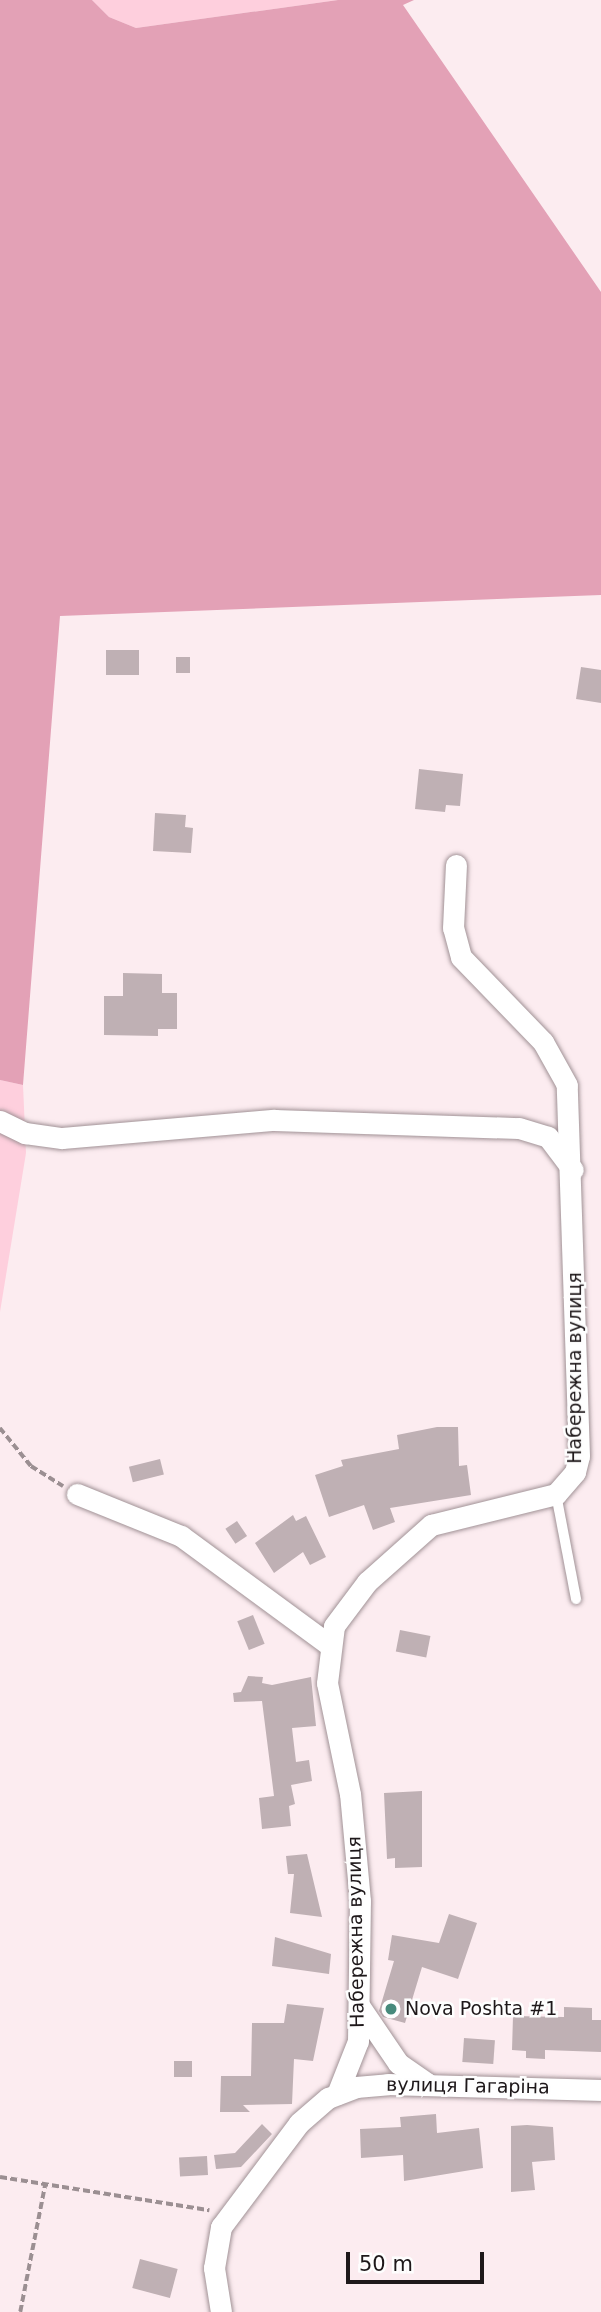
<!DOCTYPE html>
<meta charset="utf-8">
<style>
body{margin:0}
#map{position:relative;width:601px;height:2312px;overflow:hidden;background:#fcecf0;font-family:"DejaVu Sans",sans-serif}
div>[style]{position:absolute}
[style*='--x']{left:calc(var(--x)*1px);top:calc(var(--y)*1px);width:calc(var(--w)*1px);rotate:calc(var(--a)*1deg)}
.green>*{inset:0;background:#fecfdd}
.forest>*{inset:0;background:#e3a1b6}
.building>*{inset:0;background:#bfb0b4;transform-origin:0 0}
.path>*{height:3.5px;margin-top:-1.75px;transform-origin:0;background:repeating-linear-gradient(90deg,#9b8f92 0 7px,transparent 0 10.5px)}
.roads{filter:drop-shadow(0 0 2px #a19296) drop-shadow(0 0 2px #a19296)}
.lane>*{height:10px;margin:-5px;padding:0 5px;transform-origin:5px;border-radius:5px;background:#fff}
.street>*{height:21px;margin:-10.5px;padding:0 10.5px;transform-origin:10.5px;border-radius:10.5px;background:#fff}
.dots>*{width:19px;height:19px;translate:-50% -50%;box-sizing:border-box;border:4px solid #fefefe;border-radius:50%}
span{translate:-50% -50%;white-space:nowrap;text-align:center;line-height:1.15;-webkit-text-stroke:5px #fefefe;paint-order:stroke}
.street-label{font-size:19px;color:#1e181a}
.poi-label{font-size:19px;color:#1e181a}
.left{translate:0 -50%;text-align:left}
.scale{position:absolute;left:346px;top:2252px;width:138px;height:32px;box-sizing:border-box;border:4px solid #1e181a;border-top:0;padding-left:9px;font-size:21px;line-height:24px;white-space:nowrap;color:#1e181a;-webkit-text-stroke:5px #fefefe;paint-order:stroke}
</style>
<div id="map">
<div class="green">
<i style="clip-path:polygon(92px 0,338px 0,136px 28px,109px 17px)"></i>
<i style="clip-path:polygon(0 1080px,23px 1085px,26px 1153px,0 1312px)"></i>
</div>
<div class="forest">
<i style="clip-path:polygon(0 0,92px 0,109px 17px,136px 28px,338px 0,414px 0,403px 5px,601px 292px,601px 595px,60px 616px,23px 1085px,0 1080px)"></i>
</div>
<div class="building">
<i style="left:106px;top:650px;width:33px;height:25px"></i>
<i style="left:176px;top:657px;width:14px;height:16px"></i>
<i style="clip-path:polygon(581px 667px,601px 670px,601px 703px,576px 699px)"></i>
<i style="clip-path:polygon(419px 769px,463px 774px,460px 806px,446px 805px,445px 812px,415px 809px)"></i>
<i style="clip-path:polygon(155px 813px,186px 815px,185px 827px,193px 828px,191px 853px,153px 851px)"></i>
<i style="clip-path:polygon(123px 973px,162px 974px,162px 993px,177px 993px,177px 1029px,158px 1029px,158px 1036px,104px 1035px,104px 996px,123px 996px)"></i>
<i style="clip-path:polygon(437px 1427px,458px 1427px,459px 1466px,467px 1465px,471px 1495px,390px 1508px,395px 1522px,373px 1530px,364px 1505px,329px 1517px,315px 1475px,343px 1466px,341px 1460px,399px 1449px,397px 1435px)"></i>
<i style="left:160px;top:1459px;width:16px;height:32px;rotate:76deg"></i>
<i style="clip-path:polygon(293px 1515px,296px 1521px,306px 1516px,326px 1557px,310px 1565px,303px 1552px,274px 1573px,255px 1543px)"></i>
<i style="left:237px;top:1521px;width:18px;height:14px;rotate:56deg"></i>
<i style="left:253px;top:1615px;width:31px;height:17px;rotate:68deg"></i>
<i style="left:400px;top:1630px;width:31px;height:22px;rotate:11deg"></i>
<i style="clip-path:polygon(248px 1676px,263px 1677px,262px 1683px,272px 1685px,311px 1677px,316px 1726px,292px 1728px,296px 1762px,309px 1760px,312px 1781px,291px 1785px,295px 1804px,289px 1806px,291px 1826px,262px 1829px,259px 1798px,274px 1796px,262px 1701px,234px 1702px,233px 1693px,241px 1692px)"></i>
<i style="clip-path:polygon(422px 1791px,422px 1867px,395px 1868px,395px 1858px,387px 1859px,384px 1793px)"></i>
<i style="clip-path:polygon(307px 1854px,322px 1917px,290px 1913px,294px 1874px,288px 1874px,286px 1856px)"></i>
<i style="clip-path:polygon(449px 1914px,477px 1923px,458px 1979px,422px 1967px,405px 2023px,383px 2017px,379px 2011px,394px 1961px,388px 1960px,392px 1935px,439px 1943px)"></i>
<i style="clip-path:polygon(275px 1937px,331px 1954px,329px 1974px,272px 1966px)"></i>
<i style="clip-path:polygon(287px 2004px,324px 2008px,313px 2061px,294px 2059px,292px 2104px,243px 2105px,250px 2112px,220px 2112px,221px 2076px,251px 2076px,252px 2023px,284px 2023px)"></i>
<i style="clip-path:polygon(564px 2007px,592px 2008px,592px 2020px,601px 2020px,601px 2052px,545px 2050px,545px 2059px,526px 2058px,526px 2051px,512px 2050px,513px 2016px,564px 2017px)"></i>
<i style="left:464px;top:2038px;width:31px;height:24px;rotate:4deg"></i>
<i style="left:192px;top:2061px;width:16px;height:18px;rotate:90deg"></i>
<i style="clip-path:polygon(436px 2114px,437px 2133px,479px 2128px,483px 2168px,404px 2181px,403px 2155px,361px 2158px,360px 2129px,401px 2127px,400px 2117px)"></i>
<i style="clip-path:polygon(262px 2124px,272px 2134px,241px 2167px,216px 2169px,214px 2155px,235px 2153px)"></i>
<i style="clip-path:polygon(527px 2125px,553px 2127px,555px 2160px,532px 2162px,535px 2190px,511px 2192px,511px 2126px)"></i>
<i style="left:207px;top:2156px;width:19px;height:28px;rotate:87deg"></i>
<i style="left:140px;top:2259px;width:39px;height:30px;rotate:15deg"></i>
</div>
<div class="path">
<i style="--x:0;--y:1428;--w:49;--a:50.8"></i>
<i style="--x:31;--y:1466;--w:38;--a:32"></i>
<i style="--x:0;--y:2177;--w:212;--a:9"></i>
<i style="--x:20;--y:2312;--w:130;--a:-78.9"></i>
</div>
<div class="roads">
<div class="lane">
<i style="--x:556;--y:1494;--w:107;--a:79.2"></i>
</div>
<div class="street">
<i style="--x:0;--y:1121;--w:28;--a:26"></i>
<i style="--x:25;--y:1133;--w:37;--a:8"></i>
<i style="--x:62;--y:1138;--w:213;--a:-4.9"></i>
<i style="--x:274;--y:1120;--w:245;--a:1.9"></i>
<i style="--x:519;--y:1128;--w:30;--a:17"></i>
<i style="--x:548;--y:1137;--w:41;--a:52.9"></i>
<i style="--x:77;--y:1494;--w:112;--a:22"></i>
<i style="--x:181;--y:1536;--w:182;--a:36.3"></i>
<i style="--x:360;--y:2007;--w:68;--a:55.8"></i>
<i style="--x:398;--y:2063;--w:37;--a:35"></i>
<i style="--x:337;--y:2094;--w:57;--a:-68.4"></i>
<i style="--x:358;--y:2041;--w:140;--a:-89.2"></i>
<i style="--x:360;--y:1901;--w:107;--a:-95.3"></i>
<i style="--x:350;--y:1794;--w:113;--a:-101.7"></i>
<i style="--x:327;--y:1683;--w:57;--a:-83"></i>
<i style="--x:334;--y:1626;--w:55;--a:-53.1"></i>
<i style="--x:367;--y:1582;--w:86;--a:-41.7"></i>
<i style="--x:431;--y:1525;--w:129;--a:-13.9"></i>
<i style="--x:556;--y:1494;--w:29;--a:-49"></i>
<i style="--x:575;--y:1472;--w:16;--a:-76"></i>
<i style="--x:579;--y:1456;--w:371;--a:-91.9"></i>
<i style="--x:567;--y:1085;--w:49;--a:-119.2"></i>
<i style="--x:543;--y:1042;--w:118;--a:-134"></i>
<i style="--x:461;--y:957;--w:30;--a:-105"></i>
<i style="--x:453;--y:928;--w:63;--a:-87.3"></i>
<i style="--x:221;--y:2312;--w:45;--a:-99"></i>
<i style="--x:214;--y:2268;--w:42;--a:-80.3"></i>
<i style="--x:221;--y:2227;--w:130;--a:-53.1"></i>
<i style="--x:299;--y:2123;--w:38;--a:-41"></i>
<i style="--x:328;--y:2098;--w:30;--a:-21"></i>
<i style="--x:356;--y:2087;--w:32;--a:-5"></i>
<i style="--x:388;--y:2084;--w:213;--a:1.6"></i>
</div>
</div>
<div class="dots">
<i style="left:391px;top:2009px;background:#478a7c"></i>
</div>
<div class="street-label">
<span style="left:575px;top:1368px;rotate:-90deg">Набережна вулиця</span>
<span style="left:356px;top:1932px;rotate:-91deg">Набережна вулиця</span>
<span style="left:468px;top:2086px;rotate:1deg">вулиця Гагаріна</span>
</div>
<div class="poi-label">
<span class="left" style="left:405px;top:2009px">Nova Poshta #1</span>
</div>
<div class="scale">50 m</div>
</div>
